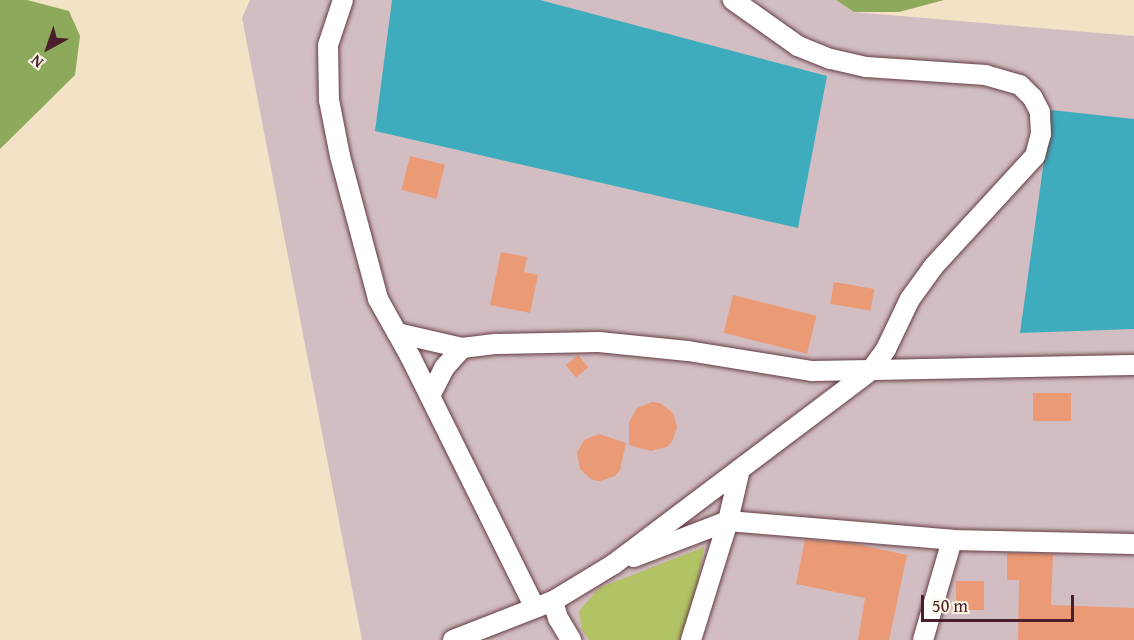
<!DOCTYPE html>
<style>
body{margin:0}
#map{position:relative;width:1134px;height:640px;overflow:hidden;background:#f4e2c7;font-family:"Gentium Book Plus",serif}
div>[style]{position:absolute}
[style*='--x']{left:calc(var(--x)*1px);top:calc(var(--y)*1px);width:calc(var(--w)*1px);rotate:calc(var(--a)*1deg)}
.industrial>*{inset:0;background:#d2bec2}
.green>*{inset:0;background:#b2c366}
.forest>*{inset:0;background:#8da95b}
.water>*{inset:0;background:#3facbe}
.building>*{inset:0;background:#eb9a76;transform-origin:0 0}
.roads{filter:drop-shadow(0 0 2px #643c42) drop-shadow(0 0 2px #643c42)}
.minor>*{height:20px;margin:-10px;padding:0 10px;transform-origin:10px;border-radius:10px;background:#fff}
span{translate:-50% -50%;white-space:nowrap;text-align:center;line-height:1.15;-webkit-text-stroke:5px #fcf5e5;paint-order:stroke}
.north{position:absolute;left:18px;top:18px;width:60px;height:60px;-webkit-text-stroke:4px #fcf5e5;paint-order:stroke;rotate:220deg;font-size:16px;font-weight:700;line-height:24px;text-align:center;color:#4a1f2b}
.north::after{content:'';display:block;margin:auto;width:21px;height:27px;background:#4a1f2b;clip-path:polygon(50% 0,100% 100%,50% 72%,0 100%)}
.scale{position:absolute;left:921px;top:595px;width:153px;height:27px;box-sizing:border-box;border:3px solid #4a1f2b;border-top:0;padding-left:8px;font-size:18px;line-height:21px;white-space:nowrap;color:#4a1f2b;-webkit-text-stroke:4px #fcf5e5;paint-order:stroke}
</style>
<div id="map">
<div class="industrial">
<i style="clip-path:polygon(250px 0,836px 0,854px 12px,1134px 36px,1134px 640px,362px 640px,242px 18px)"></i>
</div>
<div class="green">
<i style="clip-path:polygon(704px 547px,691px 624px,679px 640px,589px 640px,582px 630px,579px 611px,599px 588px)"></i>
</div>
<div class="forest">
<i style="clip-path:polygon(0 0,27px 0,69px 11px,80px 36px,75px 75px,0 149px)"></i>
<i style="clip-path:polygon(836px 0,944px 0,899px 12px,854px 12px)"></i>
</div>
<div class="water">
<i style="clip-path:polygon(392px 0,540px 0,827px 76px,798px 228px,375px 131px)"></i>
<i style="clip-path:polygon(1051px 110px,1134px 119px,1134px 329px,1020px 333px)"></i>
</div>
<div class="building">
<i style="left:410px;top:156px;width:36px;height:35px;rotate:14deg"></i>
<i style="clip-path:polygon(501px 252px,527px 257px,524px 272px,538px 275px,530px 313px,490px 305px)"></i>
<i style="left:834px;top:282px;width:41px;height:22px;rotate:10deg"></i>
<i style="left:733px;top:295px;width:86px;height:39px;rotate:14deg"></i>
<i style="left:578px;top:355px;width:16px;height:16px;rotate:50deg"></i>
<i style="left:1071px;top:393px;width:28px;height:38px;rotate:90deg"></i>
<i style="clip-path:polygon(652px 402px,660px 403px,673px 413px,677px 427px,672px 442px,667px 447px,651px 451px,629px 445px,629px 422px,637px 408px)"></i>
<i style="clip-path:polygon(599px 434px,626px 443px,620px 470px,615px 476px,600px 481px,592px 480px,580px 469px,577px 453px,584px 440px)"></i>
<i style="clip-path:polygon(805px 540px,851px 543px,907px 555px,889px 640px,858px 640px,865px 598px,796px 584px)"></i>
<i style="clip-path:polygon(1007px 553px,1053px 554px,1051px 605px,1134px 608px,1134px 640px,1018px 640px,1019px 580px,1007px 580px)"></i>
<i style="left:956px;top:581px;width:28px;height:29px"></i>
</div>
<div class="roads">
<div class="minor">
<i style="--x:343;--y:0;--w:47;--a:108.4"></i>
<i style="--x:328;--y:45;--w:55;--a:89"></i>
<i style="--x:329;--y:100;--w:57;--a:78.9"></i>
<i style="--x:340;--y:156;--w:148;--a:75.1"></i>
<i style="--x:378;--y:299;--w:65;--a:60.7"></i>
<i style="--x:410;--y:356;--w:281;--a:63.6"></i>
<i style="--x:397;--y:333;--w:67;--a:13"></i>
<i style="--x:430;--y:396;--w:31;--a:-63"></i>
<i style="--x:444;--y:368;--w:27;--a:-48"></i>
<i style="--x:462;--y:348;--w:35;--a:-7"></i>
<i style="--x:497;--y:344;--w:102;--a:-1.1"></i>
<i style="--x:599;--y:342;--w:89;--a:5.8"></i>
<i style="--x:688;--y:351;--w:126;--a:9.2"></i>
<i style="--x:812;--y:371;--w:59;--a:-1"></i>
<i style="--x:871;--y:370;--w:26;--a:-54"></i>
<i style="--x:886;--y:349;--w:55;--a:-64.4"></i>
<i style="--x:910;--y:299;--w:39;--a:-54"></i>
<i style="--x:933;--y:267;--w:151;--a:-47.4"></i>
<i style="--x:1035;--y:156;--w:23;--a:-75"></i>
<i style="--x:1041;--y:134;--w:22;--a:-93"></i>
<i style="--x:1040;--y:112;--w:16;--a:-117"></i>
<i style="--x:1033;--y:98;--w:18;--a:-135"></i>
<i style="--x:1020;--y:85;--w:35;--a:-164"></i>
<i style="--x:986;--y:75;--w:120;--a:-176.2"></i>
<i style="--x:866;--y:67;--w:37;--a:-167"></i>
<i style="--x:830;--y:59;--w:35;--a:-158"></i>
<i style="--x:798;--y:46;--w:80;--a:-144.7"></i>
<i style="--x:634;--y:557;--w:101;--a:-21"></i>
<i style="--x:728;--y:521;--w:225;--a:4.8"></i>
<i style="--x:952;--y:540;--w:182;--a:1.3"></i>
<i style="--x:553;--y:601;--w:18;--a:74"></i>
<i style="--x:558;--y:618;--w:26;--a:59"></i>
<i style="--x:453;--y:640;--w:107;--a:-21.3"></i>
<i style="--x:553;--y:601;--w:71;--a:-31.2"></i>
<i style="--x:614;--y:564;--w:322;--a:-37"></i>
<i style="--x:871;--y:370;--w:263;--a:-1.1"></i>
<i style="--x:691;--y:640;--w:125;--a:-72.7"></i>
<i style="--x:728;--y:521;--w:53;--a:-77"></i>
<i style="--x:923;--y:640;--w:104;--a:-73.8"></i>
</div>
</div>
<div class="north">N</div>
<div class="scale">50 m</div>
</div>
